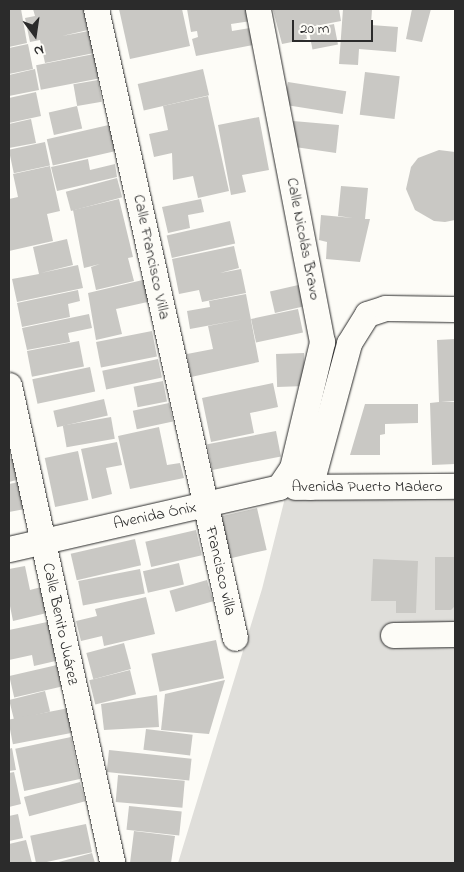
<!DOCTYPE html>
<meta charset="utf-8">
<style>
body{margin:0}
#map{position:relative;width:464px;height:872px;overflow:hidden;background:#fdfcf7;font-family:"Indie Flower",sans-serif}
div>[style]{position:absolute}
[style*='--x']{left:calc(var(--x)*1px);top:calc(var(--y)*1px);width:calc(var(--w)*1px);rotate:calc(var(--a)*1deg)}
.green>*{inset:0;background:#dfdeda}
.building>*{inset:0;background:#c9c8c4;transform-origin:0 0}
.roads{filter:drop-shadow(0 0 1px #2b2b2b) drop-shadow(0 0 1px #2b2b2b)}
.street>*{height:25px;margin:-12.5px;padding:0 12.5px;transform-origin:12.5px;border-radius:12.5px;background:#fdfcf7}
span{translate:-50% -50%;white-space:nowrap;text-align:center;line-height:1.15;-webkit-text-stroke:5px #fdfcf7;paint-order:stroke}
.street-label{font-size:16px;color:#2b2b2b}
.frame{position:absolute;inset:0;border:10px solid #2b2b2b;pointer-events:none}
.north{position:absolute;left:10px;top:10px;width:50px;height:50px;-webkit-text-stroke:4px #fdfcf7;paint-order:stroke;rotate:166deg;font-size:14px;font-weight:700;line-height:20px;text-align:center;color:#2b2b2b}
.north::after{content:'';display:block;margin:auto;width:18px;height:22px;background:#2b2b2b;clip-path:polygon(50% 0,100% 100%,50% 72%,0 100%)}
.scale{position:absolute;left:292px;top:20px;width:81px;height:22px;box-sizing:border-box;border:2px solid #2b2b2b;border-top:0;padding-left:6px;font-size:15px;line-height:18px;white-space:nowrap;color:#2b2b2b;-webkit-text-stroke:4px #fdfcf7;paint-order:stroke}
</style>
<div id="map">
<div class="green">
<div style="clip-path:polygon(285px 498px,455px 499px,455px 863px,178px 863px,262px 589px)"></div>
</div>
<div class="building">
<div style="clip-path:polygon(9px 9px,21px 9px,27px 43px,9px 47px)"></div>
<div style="clip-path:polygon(33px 9px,84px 9px,88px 30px,62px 36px,89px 31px,94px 53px,45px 63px,40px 40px,30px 42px,25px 18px,35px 16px)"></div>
<div style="clip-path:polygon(119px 9px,182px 9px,190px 46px,130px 59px)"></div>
<div style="clip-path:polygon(187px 9px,249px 9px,251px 21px,231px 24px,232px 31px,250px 28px,253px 45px,196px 56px,192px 39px,198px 37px,197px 31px,191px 32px)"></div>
<div style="clip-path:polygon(339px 9px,341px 21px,305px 28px,307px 39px,282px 44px,273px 10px)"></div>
<div style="clip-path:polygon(343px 9px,372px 9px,371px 25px,398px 27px,396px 52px,359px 49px,358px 65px,339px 64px)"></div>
<div style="clip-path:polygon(412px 9px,431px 9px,422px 42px,406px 39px)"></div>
<div style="left:334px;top:24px;width:21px;height:26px;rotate:79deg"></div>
<div style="clip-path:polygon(28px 44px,33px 69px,9px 74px,9px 48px)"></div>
<div style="left:94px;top:54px;width:25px;height:59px;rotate:79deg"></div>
<div style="clip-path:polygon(35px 69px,39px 90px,9px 96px,9px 75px)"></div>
<div style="left:203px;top:69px;width:27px;height:67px;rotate:77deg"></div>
<div style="left:365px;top:72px;width:35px;height:43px;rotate:7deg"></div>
<div style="left:98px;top:80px;width:22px;height:25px;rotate:80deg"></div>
<div style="left:288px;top:82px;width:59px;height:23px;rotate:9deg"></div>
<div style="clip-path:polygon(36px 92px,41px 116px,9px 123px,9px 98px)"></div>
<div style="clip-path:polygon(208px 96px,229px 191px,198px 198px,193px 176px,173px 180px,172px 153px,154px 157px,149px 134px,168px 130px,163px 106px)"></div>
<div style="left:77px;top:106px;width:23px;height:29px;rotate:77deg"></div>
<div style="clip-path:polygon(259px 117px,269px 170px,242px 175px,246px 192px,231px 195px,218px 125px)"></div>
<div style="clip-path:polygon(31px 119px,36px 143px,9px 148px,9px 124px)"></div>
<div style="clip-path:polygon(293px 121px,339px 125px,336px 153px,295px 147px)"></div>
<div style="left:113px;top:124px;width:27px;height:68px;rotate:77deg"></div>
<div style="left:45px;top:142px;width:24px;height:37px;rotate:78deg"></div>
<div style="clip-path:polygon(439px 150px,455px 152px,455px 220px,445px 222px,434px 221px,415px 210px,406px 189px,411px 167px,418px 158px)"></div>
<div style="clip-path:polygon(88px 159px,90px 170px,115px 164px,117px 177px,57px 191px,51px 167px)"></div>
<div style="clip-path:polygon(50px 166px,60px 211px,47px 214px,53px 241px,9px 251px,9px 199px,18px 197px,13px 174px)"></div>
<div style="left:117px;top:178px;width:20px;height:53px;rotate:75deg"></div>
<div style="clip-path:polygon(341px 186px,368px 188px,365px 219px,370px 219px,360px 262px,326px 259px,327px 242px,319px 240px,321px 215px,353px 218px,338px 216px)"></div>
<div style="clip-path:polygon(119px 199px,133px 257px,128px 258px,134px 281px,96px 290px,91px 267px,100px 264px,84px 268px,73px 210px)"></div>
<div style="clip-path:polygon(201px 199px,204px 212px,188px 215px,190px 228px,168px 233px,162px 207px)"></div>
<div style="left:230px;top:221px;width:23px;height:65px;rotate:77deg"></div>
<div style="clip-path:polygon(67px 239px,73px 265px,41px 273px,78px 265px,83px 288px,17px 302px,12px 279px,39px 274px,33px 247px)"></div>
<div style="clip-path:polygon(234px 246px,239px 268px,220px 273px,241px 269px,246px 293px,202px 302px,199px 290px,179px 294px,172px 259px)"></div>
<div style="clip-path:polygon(147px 279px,152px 301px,116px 309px,122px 334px,96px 340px,88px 293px)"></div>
<div style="left:307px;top:283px;width:22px;height:38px;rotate:77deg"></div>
<div style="clip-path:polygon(78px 290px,80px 301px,68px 304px,70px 317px,22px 327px,17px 303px)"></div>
<div style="clip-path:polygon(246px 294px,259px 362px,191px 377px,187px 354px,213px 349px,208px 326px,244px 319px,190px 329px,187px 311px,210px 307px,209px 301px)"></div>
<div style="left:298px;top:309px;width:24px;height:48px;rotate:78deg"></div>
<div style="clip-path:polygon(89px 314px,92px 328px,68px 333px,70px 342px,27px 350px,22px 328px)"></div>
<div style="left:152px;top:331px;width:26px;height:57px;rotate:79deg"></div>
<div style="clip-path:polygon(455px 339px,455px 401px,441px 402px,455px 402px,455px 464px,432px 465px,430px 403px,439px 402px,437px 340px)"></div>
<div style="left:79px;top:341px;width:26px;height:53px;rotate:79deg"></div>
<div style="left:304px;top:353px;width:33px;height:28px;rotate:88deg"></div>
<div style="left:158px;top:359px;width:19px;height:57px;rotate:78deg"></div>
<div style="left:90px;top:367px;width:25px;height:59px;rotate:78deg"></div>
<div style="left:163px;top:381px;width:21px;height:30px;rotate:79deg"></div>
<div style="clip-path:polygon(273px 383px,278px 407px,250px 413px,254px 433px,211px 442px,202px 398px)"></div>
<div style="left:104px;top:399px;width:17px;height:52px;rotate:77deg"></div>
<div style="left:169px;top:403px;width:19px;height:37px;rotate:78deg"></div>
<div style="clip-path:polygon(365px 404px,418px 404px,418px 423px,385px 424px,385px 434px,380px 435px,380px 455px,350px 455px)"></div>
<div style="left:111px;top:417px;width:22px;height:49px;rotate:80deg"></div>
<div style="clip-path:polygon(159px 427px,167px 465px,180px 463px,184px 478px,130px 489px,118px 436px)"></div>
<div style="left:276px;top:431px;width:26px;height:70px;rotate:79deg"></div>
<div style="clip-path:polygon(117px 442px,122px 465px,106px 468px,112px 494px,92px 499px,81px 449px)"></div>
<div style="left:78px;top:451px;width:50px;height:34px;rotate:78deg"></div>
<div style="clip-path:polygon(16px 458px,20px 479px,9px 482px,9px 459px)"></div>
<div style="clip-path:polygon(24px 481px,30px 508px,9px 512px,9px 484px)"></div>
<div style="left:257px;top:508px;width:43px;height:40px;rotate:77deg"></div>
<div style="left:196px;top:530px;width:26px;height:52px;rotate:77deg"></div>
<div style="left:135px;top:539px;width:27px;height:66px;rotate:77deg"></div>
<div style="clip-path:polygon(435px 557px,455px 557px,455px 606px,451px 610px,435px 610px)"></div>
<div style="clip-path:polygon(373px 559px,418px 561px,416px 613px,396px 613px,396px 601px,371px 601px)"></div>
<div style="left:179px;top:563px;width:22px;height:37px;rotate:77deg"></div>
<div style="clip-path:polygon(25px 566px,30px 590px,45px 586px,51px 612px,13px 621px,9px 601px,9px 569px)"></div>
<div style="left:140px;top:569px;width:25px;height:63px;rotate:79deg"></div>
<div style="left:207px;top:580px;width:22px;height:39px;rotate:74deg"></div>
<div style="clip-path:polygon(146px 597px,155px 634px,104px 646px,102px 636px,81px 641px,76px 621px,97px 616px,95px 609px)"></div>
<div style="clip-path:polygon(52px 621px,60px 660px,34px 666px,32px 655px,9px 660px,9px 630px)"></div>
<div style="left:216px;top:640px;width:39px;height:66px;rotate:78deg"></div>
<div style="left:124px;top:643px;width:27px;height:39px;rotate:75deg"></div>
<div style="left:57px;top:665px;width:22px;height:49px;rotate:77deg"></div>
<div style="left:130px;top:670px;width:25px;height:42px;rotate:76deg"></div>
<div style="clip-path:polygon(225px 680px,209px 734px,161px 730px,165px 694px)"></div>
<div style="left:45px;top:691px;width:21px;height:37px;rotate:76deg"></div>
<div style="clip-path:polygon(157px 695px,159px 727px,104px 730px,101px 704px)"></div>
<div style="left:69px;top:708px;width:25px;height:62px;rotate:79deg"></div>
<div style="left:146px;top:729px;width:47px;height:21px;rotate:7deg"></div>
<div style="left:71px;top:737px;width:43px;height:57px;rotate:78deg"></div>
<div style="clip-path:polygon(12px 748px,16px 770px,9px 771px,9px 749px)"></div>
<div style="left:109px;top:750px;width:83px;height:22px;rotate:6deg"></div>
<div style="clip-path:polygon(14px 772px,21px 804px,9px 807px,9px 773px)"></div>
<div style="left:118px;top:775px;width:67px;height:27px;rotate:5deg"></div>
<div style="left:80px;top:782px;width:20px;height:58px;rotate:75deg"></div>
<div style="left:129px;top:806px;width:53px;height:24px;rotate:6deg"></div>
<div style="clip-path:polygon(18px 814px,23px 838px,9px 841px,9px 816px)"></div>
<div style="left:86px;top:824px;width:29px;height:57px;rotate:78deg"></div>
<div style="clip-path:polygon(134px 831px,175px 836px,171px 863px,130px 863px)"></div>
<div style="clip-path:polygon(26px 840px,32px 863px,9px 863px,9px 844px)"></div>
<div style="clip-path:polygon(92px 853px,95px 863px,55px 863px)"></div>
</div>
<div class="roads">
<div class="street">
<div style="--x:96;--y:9;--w:644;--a:77.54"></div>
<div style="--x:9;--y:385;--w:489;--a:77.8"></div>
<div style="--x:295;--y:487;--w:160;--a:-0.4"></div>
<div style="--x:310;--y:487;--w:149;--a:-74.8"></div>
<div style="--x:349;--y:343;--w:34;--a:-58"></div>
<div style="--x:367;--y:314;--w:19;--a:-18"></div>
<div style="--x:385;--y:308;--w:70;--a:0.8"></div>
<div style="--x:9;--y:549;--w:277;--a:-12.9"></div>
<div style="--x:279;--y:487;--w:23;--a:-56"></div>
<div style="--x:292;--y:468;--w:130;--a:-76.6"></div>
<div style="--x:322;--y:342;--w:339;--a:-100.9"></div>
<div style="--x:393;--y:635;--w:62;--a:-0.9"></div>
</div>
</div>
<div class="street-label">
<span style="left:303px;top:239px;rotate:79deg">Calle Nicolás Bravo</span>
<span style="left:151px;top:257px;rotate:78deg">Calle Francisco Villa</span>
<span style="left:367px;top:487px">Avenida Puerto Madero</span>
<span style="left:155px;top:516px;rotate:-12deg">Avenida Ónix</span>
<span style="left:220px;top:571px;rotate:77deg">Francisco villa</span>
<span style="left:60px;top:624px;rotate:78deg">Calle Benito Juárez</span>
</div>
<div class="frame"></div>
<div class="north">N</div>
<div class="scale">20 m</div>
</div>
